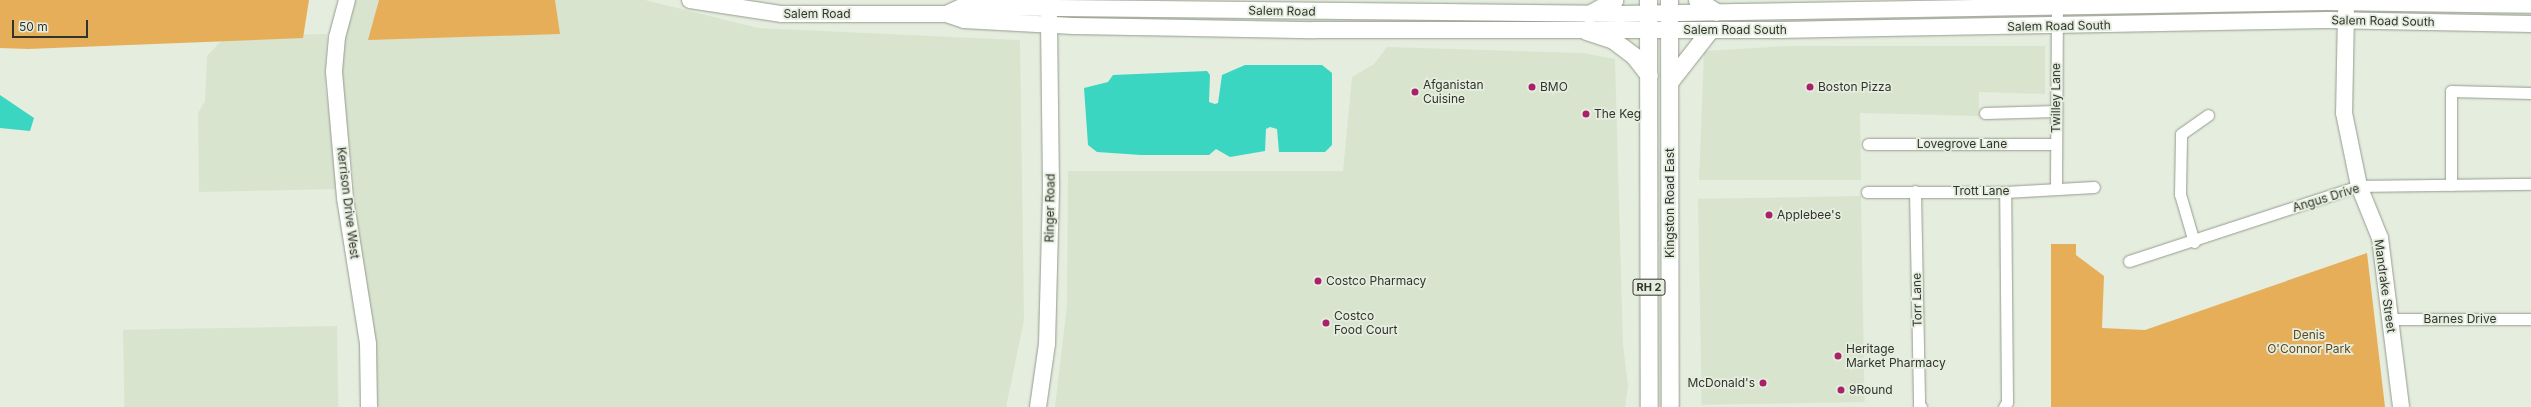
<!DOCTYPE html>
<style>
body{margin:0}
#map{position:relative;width:2531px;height:407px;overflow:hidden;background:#e5edde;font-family:Inter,sans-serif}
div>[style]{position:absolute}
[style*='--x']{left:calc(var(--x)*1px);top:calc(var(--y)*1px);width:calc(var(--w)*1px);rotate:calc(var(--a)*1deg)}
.built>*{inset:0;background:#d9e4ce;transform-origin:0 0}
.green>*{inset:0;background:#e7ae5a}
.water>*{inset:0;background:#3bd6c2}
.roads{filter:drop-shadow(0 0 1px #959c8e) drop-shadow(0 0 1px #959c8e)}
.street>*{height:11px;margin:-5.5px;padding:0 5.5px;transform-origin:5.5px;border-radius:5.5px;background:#fff}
.secondary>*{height:16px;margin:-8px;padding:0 8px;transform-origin:8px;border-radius:8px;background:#fff}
.primary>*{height:17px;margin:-8.5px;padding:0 8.5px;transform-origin:8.5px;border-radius:8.5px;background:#fff}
.dots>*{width:11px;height:11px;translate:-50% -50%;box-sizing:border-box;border:2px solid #e5edde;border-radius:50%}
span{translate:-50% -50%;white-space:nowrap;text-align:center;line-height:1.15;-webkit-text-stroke:3.5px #e5edde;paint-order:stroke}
.shield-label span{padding:1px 3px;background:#e5edde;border:1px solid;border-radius:3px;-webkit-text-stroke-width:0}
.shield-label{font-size:11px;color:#31342e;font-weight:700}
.street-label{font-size:12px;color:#31342e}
.poi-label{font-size:12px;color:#31342e}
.left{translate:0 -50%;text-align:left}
.right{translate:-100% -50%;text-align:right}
.park-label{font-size:12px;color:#604621}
.scale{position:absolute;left:12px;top:20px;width:76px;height:18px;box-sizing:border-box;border:2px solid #31342e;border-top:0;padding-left:5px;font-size:12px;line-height:14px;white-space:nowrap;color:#31342e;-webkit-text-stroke:3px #e5edde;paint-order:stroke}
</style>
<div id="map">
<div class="built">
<div style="clip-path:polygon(355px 0,645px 0,758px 28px,1020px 40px,1024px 320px,1006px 407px,378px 407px,341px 67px,346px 24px)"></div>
<div style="clip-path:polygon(327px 34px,325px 87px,340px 189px,199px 192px,198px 113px,205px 101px,207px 56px,226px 36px)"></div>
<div style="clip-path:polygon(1790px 46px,2045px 46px,2045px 94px,1979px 92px,1979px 116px,1860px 113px,1861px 180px,1699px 180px,1704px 51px)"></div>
<div style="clip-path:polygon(1387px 47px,1583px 53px,1615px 59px,1623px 345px,1628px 385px,1625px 407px,1055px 407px,1067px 305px,1068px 171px,1343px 171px,1352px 77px,1374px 64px)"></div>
<div style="left:1861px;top:196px;width:206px;height:163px;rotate:89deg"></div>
<div style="left:337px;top:326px;width:81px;height:214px;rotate:89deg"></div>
</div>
<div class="green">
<div style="clip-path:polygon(0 0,309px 0,303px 38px,28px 49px,0 48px)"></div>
<div style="clip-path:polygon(379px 0,555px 0,560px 34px,368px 40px)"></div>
<div style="clip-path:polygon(2051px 244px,2076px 244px,2076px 255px,2104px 276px,2102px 328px,2145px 330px,2367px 253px,2385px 407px,2051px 407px)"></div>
</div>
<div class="water">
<div style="clip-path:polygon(1245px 65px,1322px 65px,1332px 73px,1332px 145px,1325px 152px,1279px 152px,1277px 129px,1270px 127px,1266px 129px,1265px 151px,1230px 157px,1216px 149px,1209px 155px,1141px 155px,1097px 152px,1088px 145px,1084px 88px,1108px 82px,1113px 75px,1207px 71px,1210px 75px,1209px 102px,1215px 104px,1218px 103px,1222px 75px)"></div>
<div style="clip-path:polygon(0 95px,34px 118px,30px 131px,0 128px)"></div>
</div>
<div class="roads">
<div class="street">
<div style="--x:1985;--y:113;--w:71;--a:-1.6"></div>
<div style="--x:1868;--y:144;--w:188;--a:0"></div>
<div style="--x:2451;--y:185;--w:94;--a:-90"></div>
<div style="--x:2451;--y:91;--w:80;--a:1.4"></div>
<div style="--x:2056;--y:189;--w:182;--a:-89.7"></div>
<div style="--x:1915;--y:191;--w:214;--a:88.9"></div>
<div style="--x:1919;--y:405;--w:3;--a:45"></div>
<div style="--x:1867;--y:192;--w:138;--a:0"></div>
<div style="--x:2005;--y:192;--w:89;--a:-3.2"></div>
<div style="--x:2194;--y:242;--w:50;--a:-106.3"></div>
<div style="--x:2180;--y:194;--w:60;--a:-89"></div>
<div style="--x:2181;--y:134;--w:33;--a:-35"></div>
<div style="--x:2129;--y:261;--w:242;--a:-18.1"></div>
<div style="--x:2359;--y:186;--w:172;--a:-0.7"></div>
<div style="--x:2390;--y:319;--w:141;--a:0"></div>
<div style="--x:2004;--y:407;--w:6;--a:-59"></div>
<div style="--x:2007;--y:402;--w:210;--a:-90.5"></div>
</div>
<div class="secondary">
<div style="--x:347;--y:0;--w:38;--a:105"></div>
<div style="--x:337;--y:37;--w:35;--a:95"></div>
<div style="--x:334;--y:72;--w:126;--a:85"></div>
<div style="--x:345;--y:198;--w:148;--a:81"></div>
<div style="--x:368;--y:344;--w:63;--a:89.1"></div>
<div style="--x:690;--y:0;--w:93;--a:8.7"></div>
<div style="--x:782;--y:14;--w:164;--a:0"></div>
<div style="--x:946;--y:14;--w:19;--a:18"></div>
<div style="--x:964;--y:20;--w:109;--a:3.2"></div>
<div style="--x:1073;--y:26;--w:241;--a:1"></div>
<div style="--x:1314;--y:30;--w:465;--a:0"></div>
<div style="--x:1779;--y:30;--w:548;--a:-1.05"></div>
<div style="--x:2327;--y:20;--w:204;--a:1.1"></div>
<div style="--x:2346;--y:12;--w:101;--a:91.1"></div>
<div style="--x:2344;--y:113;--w:75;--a:78.4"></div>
<div style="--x:2359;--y:186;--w:56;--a:68"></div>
<div style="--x:2380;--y:238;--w:170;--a:82.9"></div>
<div style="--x:946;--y:14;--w:17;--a:-24"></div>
<div style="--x:962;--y:7;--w:658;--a:0.61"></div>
<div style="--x:1620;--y:14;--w:706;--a:-0.97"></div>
<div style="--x:2326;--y:2;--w:205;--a:0.8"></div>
<div style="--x:1038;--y:407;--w:64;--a:-81.9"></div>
<div style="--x:1047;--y:344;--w:157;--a:-88.5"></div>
<div style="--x:1051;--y:187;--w:173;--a:-90.7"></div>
</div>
<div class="primary">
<div style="--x:1648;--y:0;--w:407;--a:89.9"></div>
<div style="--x:1669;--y:0;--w:407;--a:89.9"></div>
<div style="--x:1697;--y:0;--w:22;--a:32"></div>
<div style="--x:1589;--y:14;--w:29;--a:-29"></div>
<div style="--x:1586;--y:31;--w:28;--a:18"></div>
<div style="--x:1613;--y:40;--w:26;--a:37"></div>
<div style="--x:1634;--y:56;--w:24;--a:52"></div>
<div style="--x:1670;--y:81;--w:65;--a:-51.9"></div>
</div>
</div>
<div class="dots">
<div style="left:1532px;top:87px;background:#a92269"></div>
<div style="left:1810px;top:87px;background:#a92269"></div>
<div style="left:1415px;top:92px;background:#a92269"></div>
<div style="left:1586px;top:114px;background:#a92269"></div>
<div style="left:1769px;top:215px;background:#a92269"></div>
<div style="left:1318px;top:281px;background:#a92269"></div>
<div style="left:1326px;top:323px;background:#a92269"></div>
<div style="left:1838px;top:356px;background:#a92269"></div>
<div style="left:1763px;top:383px;background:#a92269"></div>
<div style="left:1841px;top:390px;background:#a92269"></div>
</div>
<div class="shield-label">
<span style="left:1649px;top:287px">RH 2</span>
</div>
<div class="street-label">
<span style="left:1282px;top:11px;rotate:1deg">Salem Road</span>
<span style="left:817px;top:14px">Salem Road</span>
<span style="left:2383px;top:21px;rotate:1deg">Salem Road South</span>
<span style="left:2059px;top:26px;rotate:-1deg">Salem Road South</span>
<span style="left:1735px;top:30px">Salem Road South</span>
<span style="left:2056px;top:98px;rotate:-90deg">Twilley Lane</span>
<span style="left:1962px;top:144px">Lovegrove Lane</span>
<span style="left:1981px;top:191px">Trott Lane</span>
<span style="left:2326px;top:198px;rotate:-17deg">Angus Drive</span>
<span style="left:348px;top:203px;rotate:83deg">Kerrison Drive West</span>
<span style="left:1670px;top:203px;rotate:-90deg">Kingston Road East</span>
<span style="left:1050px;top:208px;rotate:-89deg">Ringer Road</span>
<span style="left:2385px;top:286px;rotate:82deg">Mandrake Street</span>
<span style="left:1917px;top:300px;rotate:-91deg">Torr Lane</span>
<span style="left:2460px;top:319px">Barnes Drive</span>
</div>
<div class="poi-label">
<span class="left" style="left:1423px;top:92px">Afganistan<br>Cuisine</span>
<span class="left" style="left:1540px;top:87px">BMO</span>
<span class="left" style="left:1818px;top:87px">Boston Pizza</span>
<span class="left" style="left:1594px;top:114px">The Keg</span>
<span class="left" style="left:1777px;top:215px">Applebee's</span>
<span class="left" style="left:1326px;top:281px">Costco Pharmacy</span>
<span class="left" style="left:1334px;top:323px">Costco<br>Food Court</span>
<span class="left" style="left:1846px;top:356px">Heritage<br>Market Pharmacy</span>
<span class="right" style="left:1755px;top:383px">McDonald's</span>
<span class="left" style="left:1849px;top:390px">9Round</span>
</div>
<div class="park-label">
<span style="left:2309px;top:342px">Denis<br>O'Connor Park</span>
</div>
<div class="scale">50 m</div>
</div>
